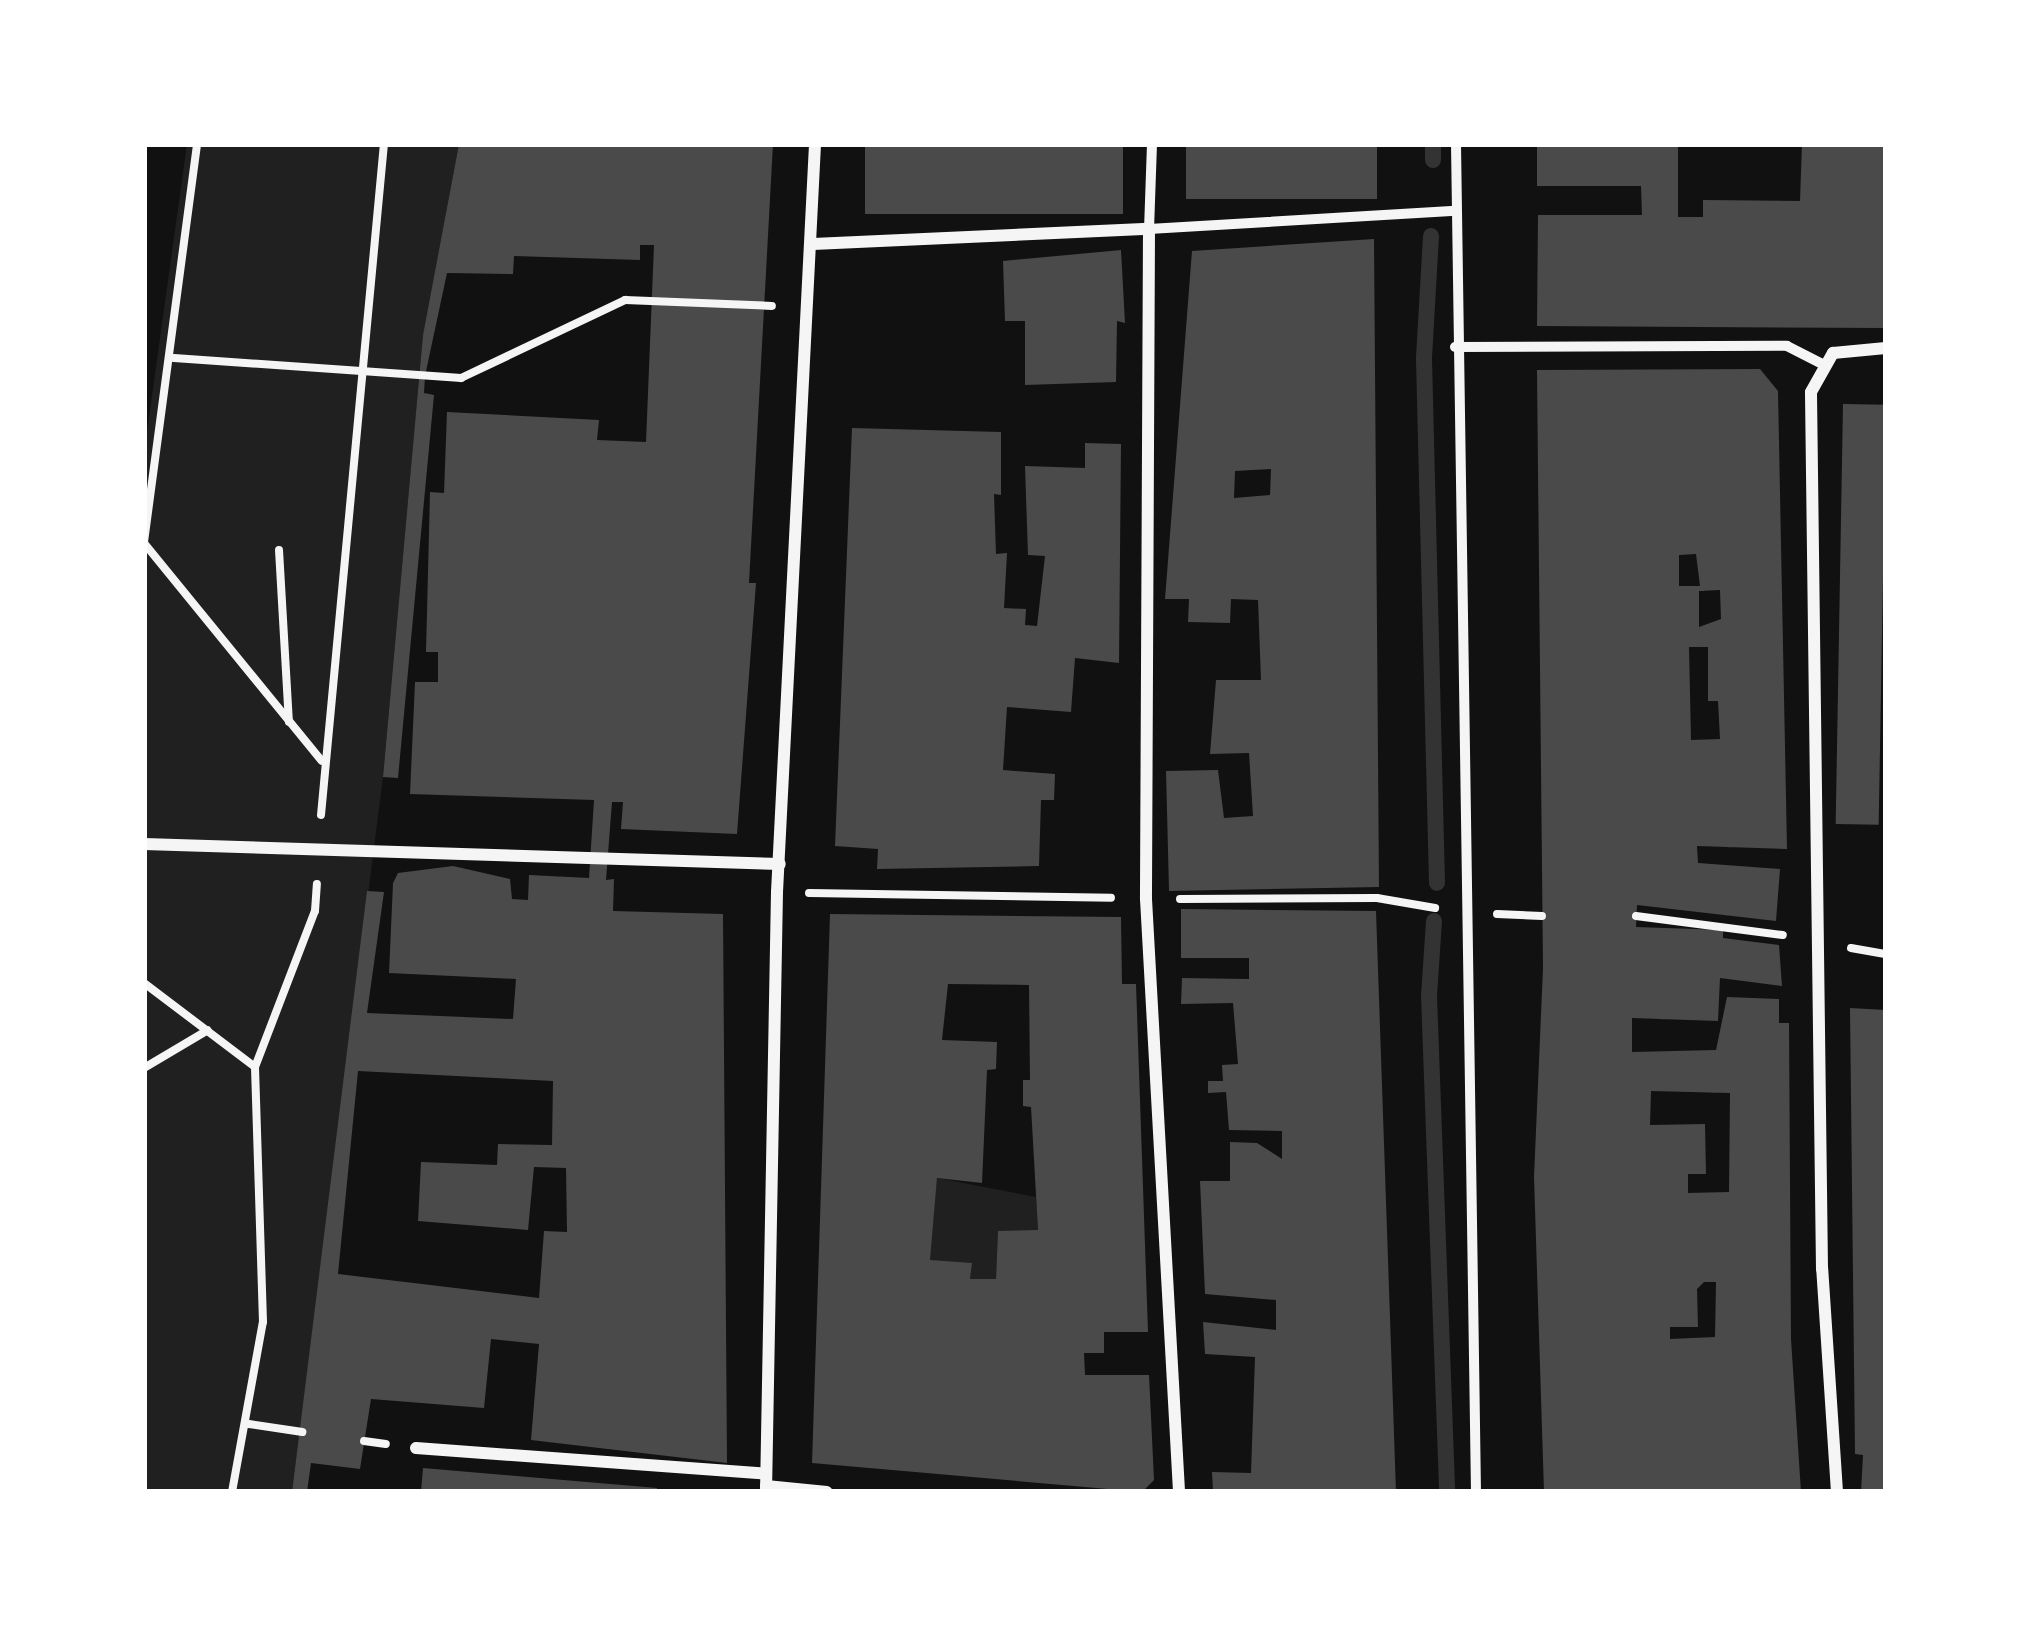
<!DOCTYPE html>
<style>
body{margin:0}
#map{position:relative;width:2030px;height:1636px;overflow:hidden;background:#111;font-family:"DM Sans",sans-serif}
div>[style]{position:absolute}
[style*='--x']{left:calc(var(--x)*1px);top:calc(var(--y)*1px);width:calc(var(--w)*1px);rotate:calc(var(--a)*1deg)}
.green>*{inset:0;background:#202020}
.stream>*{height:16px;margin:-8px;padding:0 8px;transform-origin:8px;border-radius:8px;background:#333}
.building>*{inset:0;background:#4a4a4a;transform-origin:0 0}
.path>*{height:8px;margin:-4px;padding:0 4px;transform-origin:4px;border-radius:4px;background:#f5f5f5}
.pedestrian>*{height:10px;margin:-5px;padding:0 5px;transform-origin:5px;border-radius:5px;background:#f5f5f5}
.minor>*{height:12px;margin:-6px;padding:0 6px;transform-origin:6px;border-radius:6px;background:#f5f5f5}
span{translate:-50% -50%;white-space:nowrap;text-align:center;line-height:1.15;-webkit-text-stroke:10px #fff;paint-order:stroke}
.frame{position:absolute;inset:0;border:147px solid #fff;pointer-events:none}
</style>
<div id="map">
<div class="green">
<div style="clip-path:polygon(187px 144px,459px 144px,423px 336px,383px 777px,292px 1492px,144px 1492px,144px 453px)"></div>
<div style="clip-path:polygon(937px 1178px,1036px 1197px,1038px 1230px,998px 1232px,996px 1279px,970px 1279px,971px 1263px,929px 1264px)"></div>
</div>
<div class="stream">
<div style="--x:1433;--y:160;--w:16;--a:-90"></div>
<div style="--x:1431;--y:236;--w:123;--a:93.3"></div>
<div style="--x:1424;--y:359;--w:524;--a:88.58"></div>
<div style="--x:1434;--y:921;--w:75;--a:93.8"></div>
<div style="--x:1429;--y:996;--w:496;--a:87.9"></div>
</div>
<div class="building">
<div style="clip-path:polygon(evenodd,459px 144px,773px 144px,749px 583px,756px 583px,737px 834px,621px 829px,623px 802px,612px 802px,606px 880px,614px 879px,613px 911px,723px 914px,727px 1463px,531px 1440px,539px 1344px,491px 1339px,484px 1408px,371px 1399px,360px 1469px,311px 1463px,307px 1492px,292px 1492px,367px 891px,384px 892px,367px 1013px,513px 1019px,516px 979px,389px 973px,393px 883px,398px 873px,453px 866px,510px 879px,512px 899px,528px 900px,529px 875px,589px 878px,594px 800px,410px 794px,415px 682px,438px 682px,438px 652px,426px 652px,430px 492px,444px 493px,447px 412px,599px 420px,597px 440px,646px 442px,654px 245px,640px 245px,640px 260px,514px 256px,513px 274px,447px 273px,425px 376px,424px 393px,434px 395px,398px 778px,383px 777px,423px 335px,459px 144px,358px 1071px,553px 1081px,552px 1145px,498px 1144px,497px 1165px,421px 1162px,418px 1221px,528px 1230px,534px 1167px,566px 1168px,567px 1232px,544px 1231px,539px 1298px,338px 1274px,358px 1071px)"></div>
<div style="left:865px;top:144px;width:258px;height:70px"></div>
<div style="left:1186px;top:144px;width:191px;height:55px"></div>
<div style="clip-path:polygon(1537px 144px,1678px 144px,1678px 217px,1703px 217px,1703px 200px,1800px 201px,1802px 144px,1886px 144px,1886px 328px,1537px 326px,1538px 215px,1642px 215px,1641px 186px,1537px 186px)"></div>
<div style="clip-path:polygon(evenodd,1374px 239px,1379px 887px,1169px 891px,1166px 771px,1218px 770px,1224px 818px,1253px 816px,1249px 753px,1210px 754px,1216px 680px,1261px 680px,1258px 600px,1231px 599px,1230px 623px,1188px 622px,1189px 599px,1165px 599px,1192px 251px,1374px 239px,1271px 469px,1270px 495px,1234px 498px,1235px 471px,1271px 469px)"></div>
<div style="clip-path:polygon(1121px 250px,1125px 323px,1117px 321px,1116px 382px,1025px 385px,1025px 321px,1005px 321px,1003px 261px)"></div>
<div style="clip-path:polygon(evenodd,1760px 369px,1778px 391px,1787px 849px,1697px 846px,1698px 863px,1780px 869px,1776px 921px,1637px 905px,1636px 927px,1723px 930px,1723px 938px,1779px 945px,1782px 986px,1720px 978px,1718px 1021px,1632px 1018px,1632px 1052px,1716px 1050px,1727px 997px,1779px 999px,1779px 1023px,1789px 1023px,1791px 1339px,1801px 1492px,1544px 1492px,1534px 1177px,1543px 968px,1537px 370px,1760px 369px,1696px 554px,1700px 586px,1679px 586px,1679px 555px,1696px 554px,1760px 369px,1720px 590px,1721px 619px,1699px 627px,1699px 591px,1720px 590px,1760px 369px,1689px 647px,1708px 647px,1708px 701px,1718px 701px,1720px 739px,1691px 740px,1689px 647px,1760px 369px,1651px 1091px,1730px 1093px,1729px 1192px,1688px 1193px,1688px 1174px,1706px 1174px,1705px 1124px,1650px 1125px,1651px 1091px,1760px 369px,1704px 1282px,1716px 1282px,1715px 1337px,1670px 1339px,1670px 1327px,1698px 1327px,1697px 1289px,1704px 1282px)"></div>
<div style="left:1843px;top:404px;width:43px;height:420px;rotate:1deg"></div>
<div style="clip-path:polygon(852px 428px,1001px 432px,1001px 495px,994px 494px,996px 554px,1007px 553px,1004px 608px,1026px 609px,1025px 625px,1037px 626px,1045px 556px,1028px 555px,1025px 466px,1085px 468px,1085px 443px,1121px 444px,1119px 663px,1075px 658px,1071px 712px,1007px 707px,1003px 770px,1055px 774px,1054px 800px,1041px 800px,1039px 866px,877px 869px,878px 849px,835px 846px)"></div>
<div style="clip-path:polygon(1181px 909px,1376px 911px,1396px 1492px,1213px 1492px,1212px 1472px,1251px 1473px,1255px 1357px,1205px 1354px,1203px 1322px,1276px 1330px,1276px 1300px,1205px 1294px,1200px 1181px,1230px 1181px,1230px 1142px,1257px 1143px,1282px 1159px,1282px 1131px,1229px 1130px,1226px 1092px,1208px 1093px,1208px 1081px,1223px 1081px,1222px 1065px,1238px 1064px,1233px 1003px,1181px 1004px,1182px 978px,1249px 979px,1249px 958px,1181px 958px)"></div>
<div style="clip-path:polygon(evenodd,830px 914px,1121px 917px,1122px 984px,1136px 984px,1148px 1332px,1104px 1332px,1104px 1353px,1084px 1353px,1085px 1375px,1149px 1375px,1154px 1480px,1142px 1492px,812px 1463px,830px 914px,948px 984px,1029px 985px,1030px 1080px,1023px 1080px,1023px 1106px,1031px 1107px,1038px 1230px,998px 1231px,996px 1279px,970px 1279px,972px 1263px,930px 1260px,937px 1178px,982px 1183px,987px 1070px,996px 1069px,997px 1042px,942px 1040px,948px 984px)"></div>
<div style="clip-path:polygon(1850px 1008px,1886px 1010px,1886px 1492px,1861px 1492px,1863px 1455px,1855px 1454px)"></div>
<div style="clip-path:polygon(423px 1468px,657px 1488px,657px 1492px,421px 1492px)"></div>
</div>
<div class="path">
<div style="--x:174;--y:358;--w:288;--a:4"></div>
<div style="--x:461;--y:378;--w:182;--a:-25.4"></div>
<div style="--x:625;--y:300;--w:147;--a:2.3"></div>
<div style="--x:144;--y:542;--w:402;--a:-82.4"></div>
<div style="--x:144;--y:543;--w:281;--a:50.8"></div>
<div style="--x:279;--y:550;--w:172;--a:86.7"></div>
<div style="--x:321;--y:815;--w:674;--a:-84.64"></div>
<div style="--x:809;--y:893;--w:302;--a:0.9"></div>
<div style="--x:1180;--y:899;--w:197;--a:-0.3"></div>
<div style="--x:1377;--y:898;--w:59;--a:9.8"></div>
<div style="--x:1497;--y:914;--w:45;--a:2.5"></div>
<div style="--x:1636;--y:916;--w:148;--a:7.4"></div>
<div style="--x:1851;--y:948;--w:36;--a:10"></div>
<div style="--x:144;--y:983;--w:139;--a:37.1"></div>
<div style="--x:144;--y:1068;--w:74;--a:-30.7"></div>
<div style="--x:249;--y:1424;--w:54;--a:8.6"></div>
<div style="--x:364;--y:1441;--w:22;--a:8"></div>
<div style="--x:232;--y:1492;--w:173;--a:-79.7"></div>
<div style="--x:263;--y:1322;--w:255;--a:-91.8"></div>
<div style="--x:255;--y:1067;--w:167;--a:-69"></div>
<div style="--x:315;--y:911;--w:27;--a:-86"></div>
</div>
<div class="pedestrian">
<div style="--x:1152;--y:144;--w:85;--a:92"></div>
<div style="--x:1149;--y:229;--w:307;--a:-3.4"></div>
<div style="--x:1456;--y:144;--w:1348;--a:89.15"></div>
<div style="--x:1455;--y:347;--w:332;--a:-0.2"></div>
<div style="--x:1787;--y:346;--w:38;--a:27"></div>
</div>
<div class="minor">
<div style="--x:813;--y:244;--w:336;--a:-2.6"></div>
<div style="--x:1149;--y:229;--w:670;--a:90.26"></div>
<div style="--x:1146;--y:899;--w:594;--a:86.81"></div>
<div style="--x:144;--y:844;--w:636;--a:1.8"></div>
<div style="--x:416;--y:1448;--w:351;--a:4.2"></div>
<div style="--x:766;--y:1486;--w:61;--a:5.6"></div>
<div style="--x:766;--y:1492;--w:600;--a:-88.95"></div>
<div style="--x:777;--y:892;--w:749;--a:-87.09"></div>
<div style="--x:1837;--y:1492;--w:224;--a:-93.8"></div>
<div style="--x:1822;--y:1269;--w:877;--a:-90.72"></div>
<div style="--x:1811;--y:392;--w:45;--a:-60.6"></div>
<div style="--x:1833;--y:353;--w:53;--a:-5.4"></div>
</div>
<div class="frame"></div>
</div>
